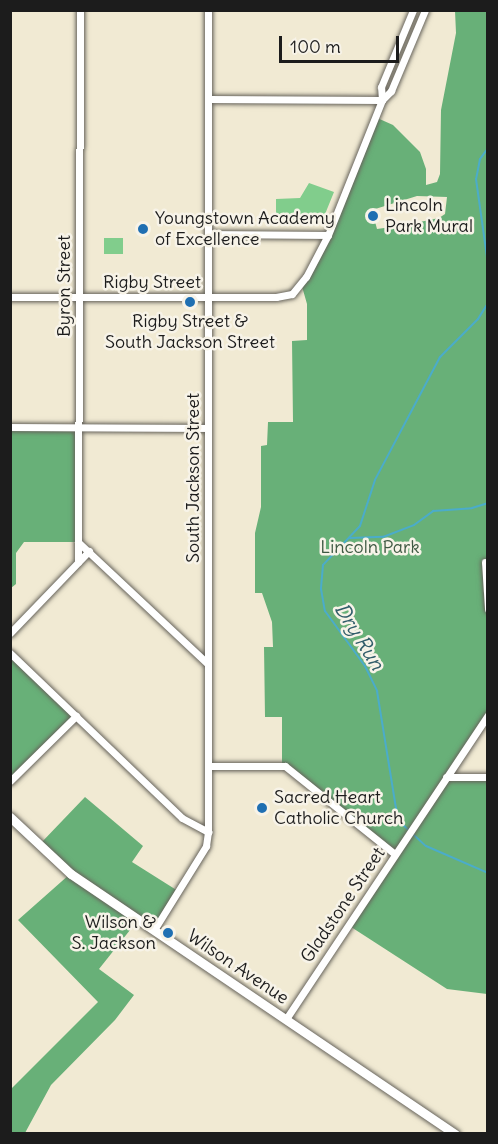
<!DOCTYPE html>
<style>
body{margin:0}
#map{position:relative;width:498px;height:1144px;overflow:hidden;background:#f1ead3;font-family:Delius,sans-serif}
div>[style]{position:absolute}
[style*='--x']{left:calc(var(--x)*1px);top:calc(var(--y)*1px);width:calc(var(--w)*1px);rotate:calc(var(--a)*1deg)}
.green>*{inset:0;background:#81cd8c;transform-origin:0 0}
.forest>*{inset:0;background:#68b078}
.stream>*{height:2px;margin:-1px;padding:0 1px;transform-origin:1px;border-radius:1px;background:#4bacca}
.roads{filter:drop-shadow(0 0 2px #67645c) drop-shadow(0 0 2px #67645c)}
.street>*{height:7px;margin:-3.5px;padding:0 3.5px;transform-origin:3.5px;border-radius:3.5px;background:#fff}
.secondary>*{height:9px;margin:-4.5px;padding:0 4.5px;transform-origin:4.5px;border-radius:4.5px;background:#fff}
.dots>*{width:16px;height:16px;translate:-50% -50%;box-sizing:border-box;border:3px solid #f7f3e8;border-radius:50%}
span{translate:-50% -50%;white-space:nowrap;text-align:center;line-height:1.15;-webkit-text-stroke:5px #f7f3e8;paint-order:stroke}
.poi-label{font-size:18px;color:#1c1c1c}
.left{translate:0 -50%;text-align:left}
.right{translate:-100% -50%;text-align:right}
.street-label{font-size:18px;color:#1c1c1c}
.park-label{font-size:18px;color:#3f5a43}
.water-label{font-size:20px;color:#315d6a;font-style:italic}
.frame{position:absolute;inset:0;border:12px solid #1c1c1c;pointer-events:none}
.scale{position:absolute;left:279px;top:36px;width:120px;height:27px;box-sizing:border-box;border:3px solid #1c1c1c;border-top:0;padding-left:8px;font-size:18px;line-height:21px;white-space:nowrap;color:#1c1c1c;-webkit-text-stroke:4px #f7f3e8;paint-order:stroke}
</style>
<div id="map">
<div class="green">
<div style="clip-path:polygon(309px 183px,334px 192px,321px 224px,276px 224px,276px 199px,300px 198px)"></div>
<div style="left:123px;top:238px;width:16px;height:19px;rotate:90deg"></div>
</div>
<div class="forest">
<div style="clip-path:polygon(evenodd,455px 11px,487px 11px,487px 715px,447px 776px,487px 777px,487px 994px,447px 989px,348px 925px,395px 854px,282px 766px,282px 717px,265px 717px,264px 647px,273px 647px,272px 622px,262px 593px,255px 593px,255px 533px,261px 507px,261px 446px,267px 445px,268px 422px,293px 422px,292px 341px,307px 340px,307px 304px,301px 283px,318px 254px,375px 117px,393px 125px,420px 152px,426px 169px,426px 185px,437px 182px,440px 174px,441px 110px,456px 33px,455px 11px,417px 196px,447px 197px,445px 214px,439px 218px,405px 225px,377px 229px,372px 210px,417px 196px)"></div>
<div style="clip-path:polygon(11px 427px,79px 427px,78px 542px,24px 542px,16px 553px,16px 584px,11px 588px)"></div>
<div style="clip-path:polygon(10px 653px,76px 716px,10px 781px)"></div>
<div style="clip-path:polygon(85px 797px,143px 846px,132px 862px,178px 891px,154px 930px,138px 920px,99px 969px,134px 995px,115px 1020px,51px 1085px,25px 1133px,11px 1134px,11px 1089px,98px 1002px,18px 920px,70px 874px,40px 844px)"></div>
</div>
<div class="stream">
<div style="--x:488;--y:148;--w:14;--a:126"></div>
<div style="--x:480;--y:159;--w:20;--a:101"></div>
<div style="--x:476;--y:179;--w:86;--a:82"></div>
<div style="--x:488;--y:303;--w:19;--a:122"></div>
<div style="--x:478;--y:319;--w:54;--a:135"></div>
<div style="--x:440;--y:357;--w:139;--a:117.9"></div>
<div style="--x:375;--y:480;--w:48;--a:108.1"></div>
<div style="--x:360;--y:526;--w:54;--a:133.5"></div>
<div style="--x:323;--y:565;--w:24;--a:95"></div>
<div style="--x:321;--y:589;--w:22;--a:80"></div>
<div style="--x:325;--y:611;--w:68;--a:54"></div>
<div style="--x:365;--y:666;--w:28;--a:64"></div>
<div style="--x:377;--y:691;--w:119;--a:80.8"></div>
<div style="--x:396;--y:808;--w:15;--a:74"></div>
<div style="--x:400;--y:822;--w:35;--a:43"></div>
<div style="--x:426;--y:846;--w:68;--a:23.5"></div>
<div style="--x:350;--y:538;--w:33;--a:-2"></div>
<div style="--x:383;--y:537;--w:33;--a:-21"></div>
<div style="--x:414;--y:525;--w:24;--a:-36"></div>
<div style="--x:433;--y:511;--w:39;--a:-4"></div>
<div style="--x:472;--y:508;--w:17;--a:-17"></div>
</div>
<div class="roads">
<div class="street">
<div style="--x:208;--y:99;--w:174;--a:0.3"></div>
<div style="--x:382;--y:100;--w:13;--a:-94"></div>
<div style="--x:381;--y:87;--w:83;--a:-67.4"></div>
<div style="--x:208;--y:234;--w:120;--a:0.5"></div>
<div style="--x:10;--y:297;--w:266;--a:0"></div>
<div style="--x:276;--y:297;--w:16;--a:-11"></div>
<div style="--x:292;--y:294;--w:22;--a:-51"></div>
<div style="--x:306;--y:277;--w:47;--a:-62.4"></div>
<div style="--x:328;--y:235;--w:145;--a:-68.2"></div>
<div style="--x:382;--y:100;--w:13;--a:-45"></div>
<div style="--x:391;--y:91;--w:88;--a:-67.2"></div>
<div style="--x:10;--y:427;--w:198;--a:0.3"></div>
<div style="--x:78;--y:542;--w:178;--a:43.2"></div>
<div style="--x:78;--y:562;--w:552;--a:-89.79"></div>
<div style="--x:485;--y:562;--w:47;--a:86.3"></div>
<div style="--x:10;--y:633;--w:114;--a:-46.1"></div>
<div style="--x:10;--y:653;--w:238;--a:43.8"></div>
<div style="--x:182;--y:818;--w:30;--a:28"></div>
<div style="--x:208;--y:766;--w:77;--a:0"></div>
<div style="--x:285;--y:766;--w:141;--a:38.7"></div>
<div style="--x:446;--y:777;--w:42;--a:0"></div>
<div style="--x:10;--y:781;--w:93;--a:-44.6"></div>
<div style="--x:154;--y:930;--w:99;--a:-58.2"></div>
<div style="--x:206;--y:846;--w:14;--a:-82"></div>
<div style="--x:208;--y:832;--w:822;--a:-90"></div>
<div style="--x:286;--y:1019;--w:365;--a:-56.4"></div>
</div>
<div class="secondary">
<div style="--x:10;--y:817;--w:83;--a:43.1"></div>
<div style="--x:71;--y:874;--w:464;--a:34.1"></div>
</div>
</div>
<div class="dots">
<div style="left:373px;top:216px;background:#1f6fb2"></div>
<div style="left:143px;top:229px;background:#1f6fb2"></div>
<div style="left:190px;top:302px;background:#1f6fb2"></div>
<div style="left:262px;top:808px;background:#1f6fb2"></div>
<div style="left:168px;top:933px;background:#1f6fb2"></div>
</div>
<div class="poi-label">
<span class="left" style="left:385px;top:216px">Lincoln<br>Park Mural</span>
<span class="left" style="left:155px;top:229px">Youngstown Academy<br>of Excellence</span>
<span style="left:190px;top:332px">Rigby Street &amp;<br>South Jackson Street</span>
<span class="left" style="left:274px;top:808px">Sacred Heart<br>Catholic Church</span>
<span class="right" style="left:156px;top:933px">Wilson &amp;<br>S. Jackson</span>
</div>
<div class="street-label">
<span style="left:152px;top:282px">Rigby Street</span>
<span style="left:64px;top:286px;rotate:-90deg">Byron Street</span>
<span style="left:193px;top:478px;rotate:-90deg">South Jackson Street</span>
<span style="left:343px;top:905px;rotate:-56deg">Gladstone Street</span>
<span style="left:238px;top:967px;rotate:34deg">Wilson Avenue</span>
</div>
<div class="park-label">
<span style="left:370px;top:547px">Lincoln Park</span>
</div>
<div class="water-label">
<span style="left:360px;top:636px;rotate:58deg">Dry Run</span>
</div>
<div class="frame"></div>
<div class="scale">100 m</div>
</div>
